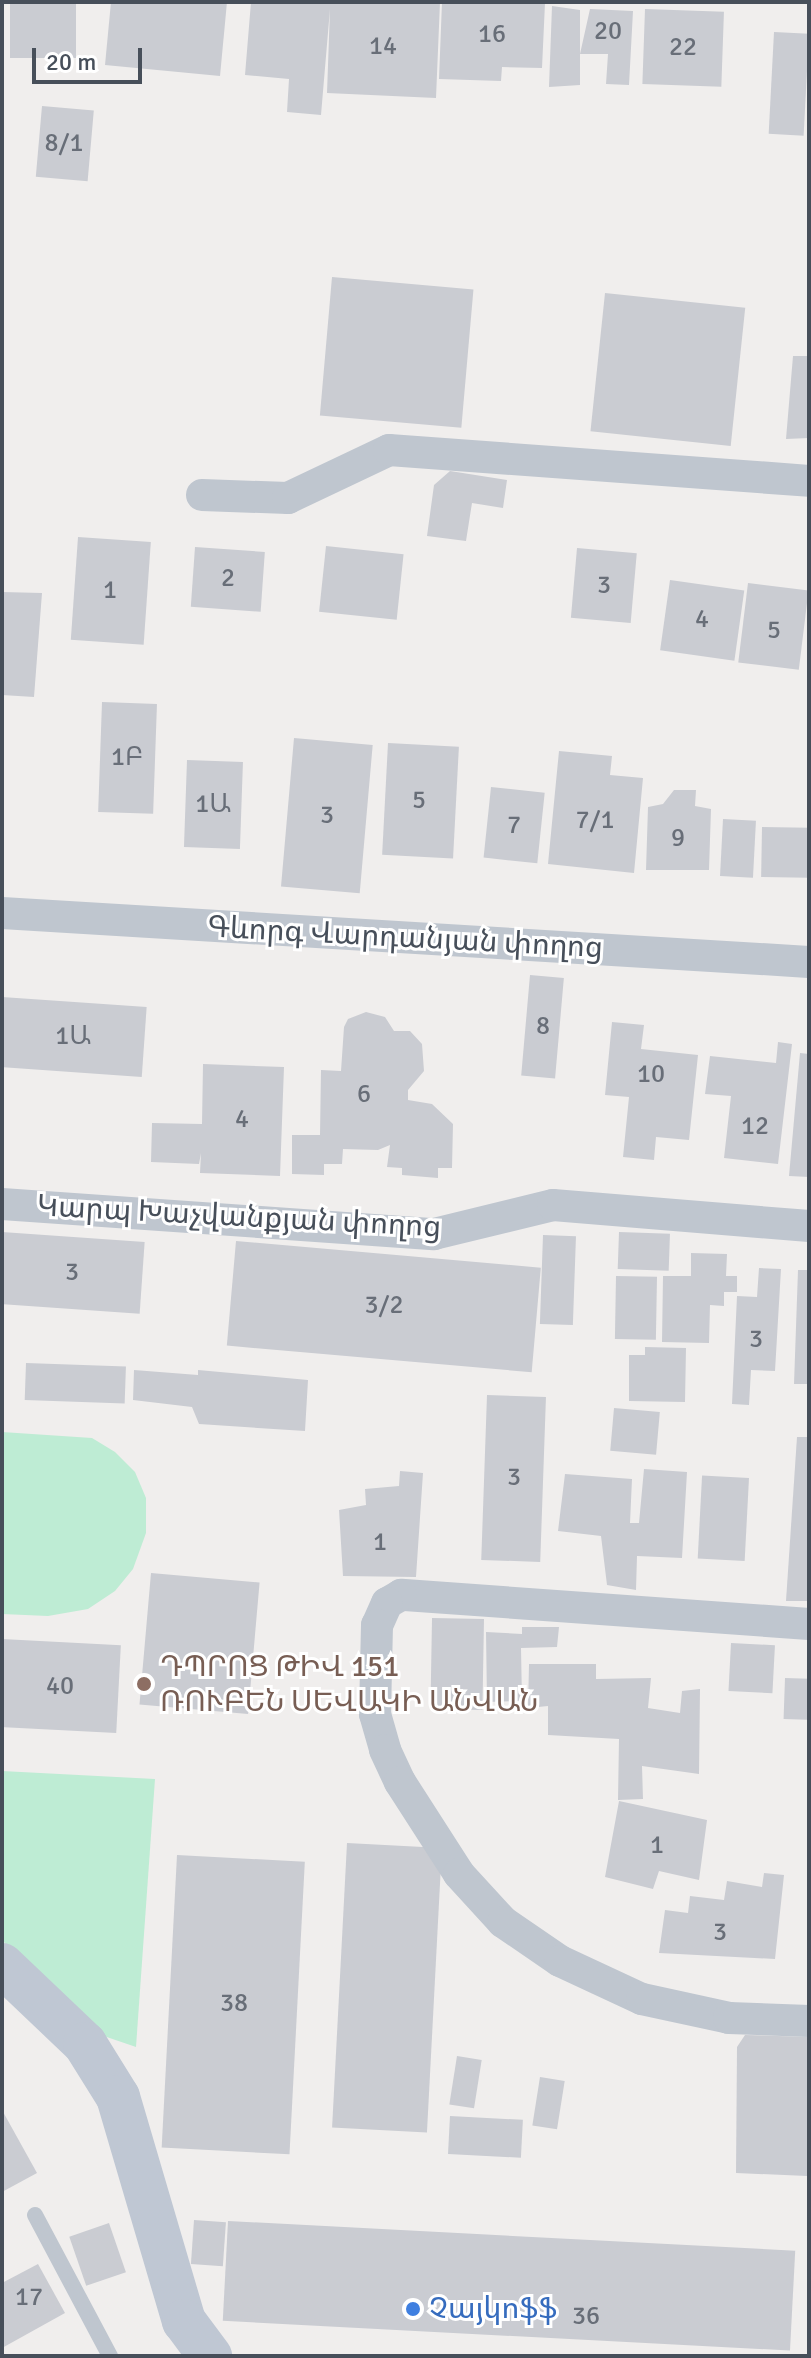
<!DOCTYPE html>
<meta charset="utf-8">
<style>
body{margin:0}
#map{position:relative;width:811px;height:2358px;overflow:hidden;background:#f0eeed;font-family:Signika,"Noto Sans Armenian",sans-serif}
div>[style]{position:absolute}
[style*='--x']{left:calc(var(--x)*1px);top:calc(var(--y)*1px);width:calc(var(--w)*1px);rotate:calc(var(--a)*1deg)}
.green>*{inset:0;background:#beecd4}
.building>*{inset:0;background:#caccd2;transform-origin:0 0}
.lane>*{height:16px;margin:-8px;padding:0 8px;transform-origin:8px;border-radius:8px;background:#bfc6cf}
.street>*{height:32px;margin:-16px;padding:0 16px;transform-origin:16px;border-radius:16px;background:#bfc6cf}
.secondary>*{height:44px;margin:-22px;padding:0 22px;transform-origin:22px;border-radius:22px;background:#bfc7d3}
.dots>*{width:22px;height:22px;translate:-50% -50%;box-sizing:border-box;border:4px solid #fff;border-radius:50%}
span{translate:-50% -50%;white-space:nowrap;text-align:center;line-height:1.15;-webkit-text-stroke:6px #fff;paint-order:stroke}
.number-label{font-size:26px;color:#686e78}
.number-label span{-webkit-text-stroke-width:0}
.street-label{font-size:30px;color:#474f5a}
.education-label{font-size:30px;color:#785e54}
.left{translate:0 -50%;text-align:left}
.shop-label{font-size:30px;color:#366cbe}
.frame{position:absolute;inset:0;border:4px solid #474f5a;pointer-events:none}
.scale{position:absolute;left:32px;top:48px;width:110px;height:36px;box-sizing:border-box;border:4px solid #474f5a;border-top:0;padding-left:10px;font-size:24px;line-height:28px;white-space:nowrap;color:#474f5a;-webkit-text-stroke:6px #fff;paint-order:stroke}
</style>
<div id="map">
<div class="green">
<div style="clip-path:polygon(2px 1432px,92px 1438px,115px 1452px,135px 1472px,146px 1498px,146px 1533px,133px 1569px,115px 1591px,88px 1609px,48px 1616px,2px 1614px)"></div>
<div style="clip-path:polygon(2px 1771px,155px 1779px,136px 2047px,92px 2032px,2px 1940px)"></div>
</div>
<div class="building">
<div style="left:10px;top:2px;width:66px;height:56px"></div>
<div style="clip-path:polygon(111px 2px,227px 2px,220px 76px,105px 65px)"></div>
<div style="clip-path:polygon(251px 2px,440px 2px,436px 98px,327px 93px,330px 9px,321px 115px,287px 112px,289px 79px,245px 75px)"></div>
<div style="clip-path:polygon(442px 2px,545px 3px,542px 68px,502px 67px,501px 81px,439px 79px)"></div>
<div style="clip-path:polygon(552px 6px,580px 10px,580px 85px,549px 87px)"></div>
<div style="clip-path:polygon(590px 9px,633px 11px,629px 85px,606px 84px,608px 54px,580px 54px)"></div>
<div style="left:645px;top:9px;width:79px;height:75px;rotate:2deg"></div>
<div style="left:774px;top:32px;width:35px;height:102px;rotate:3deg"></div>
<div style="left:42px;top:106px;width:52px;height:71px;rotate:5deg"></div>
<div style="left:332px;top:277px;width:142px;height:139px;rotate:5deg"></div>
<div style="left:605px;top:293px;width:141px;height:139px;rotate:6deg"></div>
<div style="clip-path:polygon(793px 356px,809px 356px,809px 438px,786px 439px)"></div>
<div style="clip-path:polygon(450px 471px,507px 480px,503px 508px,472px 503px,466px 541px,427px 536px,434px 485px)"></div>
<div style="left:78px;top:537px;width:73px;height:103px;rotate:4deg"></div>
<div style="left:326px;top:546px;width:78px;height:66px;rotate:6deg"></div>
<div style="left:195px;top:547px;width:70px;height:60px;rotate:4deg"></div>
<div style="left:577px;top:548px;width:60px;height:70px;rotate:5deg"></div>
<div style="left:670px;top:580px;width:75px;height:71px;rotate:8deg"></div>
<div style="left:748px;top:583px;width:61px;height:80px;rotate:7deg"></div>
<div style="clip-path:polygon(2px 592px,42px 593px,34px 697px,2px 695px)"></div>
<div style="left:102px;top:702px;width:55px;height:110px;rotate:2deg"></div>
<div style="left:294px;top:738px;width:79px;height:149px;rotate:5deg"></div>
<div style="left:388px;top:743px;width:71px;height:112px;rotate:3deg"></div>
<div style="clip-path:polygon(559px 751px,612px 756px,610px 775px,643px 778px,634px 873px,548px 864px)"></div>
<div style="left:187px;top:760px;width:56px;height:87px;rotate:2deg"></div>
<div style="left:491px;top:787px;width:54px;height:71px;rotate:6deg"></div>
<div style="clip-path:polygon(674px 790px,696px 790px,695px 806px,711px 809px,709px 870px,646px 870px,648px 807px,663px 804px)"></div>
<div style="left:723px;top:819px;width:33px;height:57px;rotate:3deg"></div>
<div style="left:762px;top:827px;width:47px;height:50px;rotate:1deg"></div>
<div style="left:530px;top:975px;width:34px;height:101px;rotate:5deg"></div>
<div style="left:2px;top:997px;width:145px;height:70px;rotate:4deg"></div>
<div style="clip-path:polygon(366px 1012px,385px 1017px,394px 1031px,410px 1031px,422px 1044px,424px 1071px,408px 1090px,408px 1100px,432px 1104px,453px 1124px,452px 1168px,438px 1168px,438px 1178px,402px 1175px,402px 1168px,387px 1167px,390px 1145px,378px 1150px,343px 1149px,342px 1164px,324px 1164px,324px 1175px,292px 1174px,292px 1135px,320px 1135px,321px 1070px,341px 1071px,344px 1027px,348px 1019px)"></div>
<div style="clip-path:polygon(612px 1022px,644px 1025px,641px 1049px,698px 1055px,689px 1140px,656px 1137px,654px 1160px,623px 1157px,629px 1097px,605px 1095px)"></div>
<div style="clip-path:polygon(778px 1042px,792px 1044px,778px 1164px,724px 1158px,731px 1096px,705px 1094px,710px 1056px,776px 1063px)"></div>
<div style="clip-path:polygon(800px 1053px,809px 1054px,809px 1177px,789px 1176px)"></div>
<div style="clip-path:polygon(203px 1064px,284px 1067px,280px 1176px,200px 1173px,201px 1153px,199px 1164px,151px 1162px,152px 1123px,202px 1124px)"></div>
<div style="left:2px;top:1232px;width:143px;height:72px;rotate:4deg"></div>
<div style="left:619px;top:1232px;width:51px;height:37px;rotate:2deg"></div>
<div style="left:543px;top:1235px;width:33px;height:89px;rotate:2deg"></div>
<div style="left:236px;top:1241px;width:306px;height:105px;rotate:5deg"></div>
<div style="clip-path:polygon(691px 1253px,727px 1254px,726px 1276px,737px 1276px,737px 1292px,724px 1292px,724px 1306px,710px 1305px,709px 1343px,662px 1342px,663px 1276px,691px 1276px)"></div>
<div style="clip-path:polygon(759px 1268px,781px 1269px,775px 1371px,751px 1370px,749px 1405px,732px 1404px,737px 1296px,757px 1297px)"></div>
<div style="clip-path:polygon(798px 1270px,809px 1270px,809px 1384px,794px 1384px)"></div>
<div style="left:616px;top:1276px;width:41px;height:63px;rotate:1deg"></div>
<div style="clip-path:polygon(645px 1347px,686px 1348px,685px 1402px,629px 1401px,629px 1355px,645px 1355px)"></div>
<div style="left:26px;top:1363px;width:100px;height:37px;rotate:2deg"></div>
<div style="clip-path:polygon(134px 1370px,198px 1375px,198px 1370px,308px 1380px,305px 1431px,199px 1424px,192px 1407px,133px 1400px)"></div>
<div style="left:487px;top:1395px;width:59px;height:165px;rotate:2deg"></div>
<div style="left:614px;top:1408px;width:46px;height:43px;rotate:5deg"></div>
<div style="clip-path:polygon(797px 1437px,809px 1437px,809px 1601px,786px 1601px)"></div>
<div style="clip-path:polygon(644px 1469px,687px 1472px,682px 1558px,637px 1556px,636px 1590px,607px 1585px,601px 1536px,558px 1531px,565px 1474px,632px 1479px,630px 1523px,639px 1523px)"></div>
<div style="clip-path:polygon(400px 1471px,423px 1473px,416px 1577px,343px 1576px,339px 1510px,366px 1505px,365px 1489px,399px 1486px)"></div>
<div style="left:749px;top:1478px;width:83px;height:47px;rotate:93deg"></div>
<div style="left:151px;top:1573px;width:109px;height:132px;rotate:5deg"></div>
<div style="left:484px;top:1619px;width:91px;height:52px;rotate:91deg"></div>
<div style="clip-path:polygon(522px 1627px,559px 1627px,557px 1647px,521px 1648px,522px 1701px,487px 1702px,486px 1632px,522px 1634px)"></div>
<div style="left:2px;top:1639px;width:119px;height:88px;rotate:3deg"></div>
<div style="left:731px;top:1643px;width:44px;height:48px;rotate:3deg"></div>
<div style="clip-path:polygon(529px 1664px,596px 1664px,596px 1679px,651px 1678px,648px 1708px,680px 1713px,682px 1691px,700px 1689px,699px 1774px,642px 1766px,643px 1799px,618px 1800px,619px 1739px,548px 1735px,548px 1706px,528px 1708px)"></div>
<div style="left:785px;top:1678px;width:24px;height:41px;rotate:2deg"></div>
<div style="clip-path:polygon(619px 1801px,707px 1820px,699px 1880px,659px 1871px,653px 1889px,605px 1877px)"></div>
<div style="left:347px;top:1843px;width:95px;height:285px;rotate:3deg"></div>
<div style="left:177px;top:1855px;width:128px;height:293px;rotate:3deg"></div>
<div style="clip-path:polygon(764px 1873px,784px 1875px,775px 1959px,659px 1953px,665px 1910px,688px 1913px,690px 1896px,724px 1900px,727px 1881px,762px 1887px)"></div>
<div style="clip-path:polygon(745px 2035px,809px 2037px,807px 2176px,736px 2173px,737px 2047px)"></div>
<div style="left:457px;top:2056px;width:25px;height:49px;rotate:9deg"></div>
<div style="left:540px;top:2077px;width:25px;height:49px;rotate:9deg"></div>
<div style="clip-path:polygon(2px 2110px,37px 2173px,2px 2192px)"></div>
<div style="left:450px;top:2116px;width:73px;height:38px;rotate:3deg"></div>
<div style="left:194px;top:2220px;width:32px;height:44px;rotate:4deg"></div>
<div style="left:228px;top:2221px;width:568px;height:100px;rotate:3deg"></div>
<div style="left:109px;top:2223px;width:52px;height:42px;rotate:71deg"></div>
<div style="clip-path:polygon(38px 2264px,65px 2313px,2px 2348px,2px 2283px)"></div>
</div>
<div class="lane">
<div style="--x:35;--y:2215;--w:160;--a:62"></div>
</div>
<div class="street">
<div style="--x:202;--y:495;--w:86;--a:2"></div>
<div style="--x:288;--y:498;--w:112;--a:-25.4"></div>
<div style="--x:389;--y:450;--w:421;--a:4.2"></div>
<div style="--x:2;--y:913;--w:808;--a:3.47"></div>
<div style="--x:2;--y:1204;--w:433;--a:4"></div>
<div style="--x:434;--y:1234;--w:122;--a:-13.7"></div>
<div style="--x:553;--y:1205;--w:257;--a:4.7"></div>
<div style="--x:809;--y:1624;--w:409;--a:-175.9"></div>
<div style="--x:401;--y:1595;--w:16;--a:150"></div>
<div style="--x:387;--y:1603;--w:24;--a:114"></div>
<div style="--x:377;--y:1625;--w:89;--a:91.3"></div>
<div style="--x:375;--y:1714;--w:37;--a:74"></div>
<div style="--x:385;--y:1750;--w:35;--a:65"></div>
<div style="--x:400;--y:1782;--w:109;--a:57.3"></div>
<div style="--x:459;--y:1874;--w:65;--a:47.5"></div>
<div style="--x:503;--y:1922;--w:69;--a:34.4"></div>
<div style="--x:560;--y:1961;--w:90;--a:24.9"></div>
<div style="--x:642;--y:1999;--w:89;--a:12.3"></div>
<div style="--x:729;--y:2018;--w:80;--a:2.1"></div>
</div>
<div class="secondary">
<div style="--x:2;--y:1965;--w:115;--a:43.6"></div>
<div style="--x:85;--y:2044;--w:62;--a:58.1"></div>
<div style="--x:118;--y:2097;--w:234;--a:73.6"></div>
<div style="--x:184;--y:2321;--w:44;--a:53.4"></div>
</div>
<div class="dots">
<div style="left:144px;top:1684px;background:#8d6e63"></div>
<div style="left:413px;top:2309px;background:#3f7fe0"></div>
</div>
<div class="number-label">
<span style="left:608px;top:32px">20</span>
<span style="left:492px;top:35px">16</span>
<span style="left:383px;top:47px">14</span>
<span style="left:683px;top:48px">22</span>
<span style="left:64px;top:144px">8/1</span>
<span style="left:228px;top:579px">2</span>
<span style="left:604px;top:586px">3</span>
<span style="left:110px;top:591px">1</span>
<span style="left:702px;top:620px">4</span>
<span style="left:774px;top:631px">5</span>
<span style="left:127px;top:758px">1Բ</span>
<span style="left:419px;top:801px">5</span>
<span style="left:213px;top:805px">1Ա</span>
<span style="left:327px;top:816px">3</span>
<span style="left:595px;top:821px">7/1</span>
<span style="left:514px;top:826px">7</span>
<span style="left:678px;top:839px">9</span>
<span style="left:543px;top:1027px">8</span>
<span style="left:73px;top:1037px">1Ա</span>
<span style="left:651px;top:1075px">10</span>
<span style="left:364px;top:1095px">6</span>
<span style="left:242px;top:1120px">4</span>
<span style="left:755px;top:1127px">12</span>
<span style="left:72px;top:1273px">3</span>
<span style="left:384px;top:1306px">3/2</span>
<span style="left:756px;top:1340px">3</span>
<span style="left:514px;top:1478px">3</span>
<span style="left:380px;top:1543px">1</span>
<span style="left:60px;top:1687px">40</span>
<span style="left:657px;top:1846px">1</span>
<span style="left:720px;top:1933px">3</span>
<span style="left:234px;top:2004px">38</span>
<span style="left:29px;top:2298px">17</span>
<span style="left:586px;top:2317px">36</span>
</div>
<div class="street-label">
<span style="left:405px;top:938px;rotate:3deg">Գևորգ Վարդանյան փողոց</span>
<span style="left:239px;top:1217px;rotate:3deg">Կարպ Խաչվանքյան փողոց</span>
</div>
<div class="education-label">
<span class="left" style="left:160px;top:1684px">ԴՊՐՈՑ ԹԻՎ 151<br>ՌՈՒԲԵՆ ՍԵՎԱԿԻ ԱՆՎԱՆ</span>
</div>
<div class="shop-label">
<span class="left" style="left:429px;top:2309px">Չայկոֆֆ</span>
</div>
<div class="frame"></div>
<div class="scale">20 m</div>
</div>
